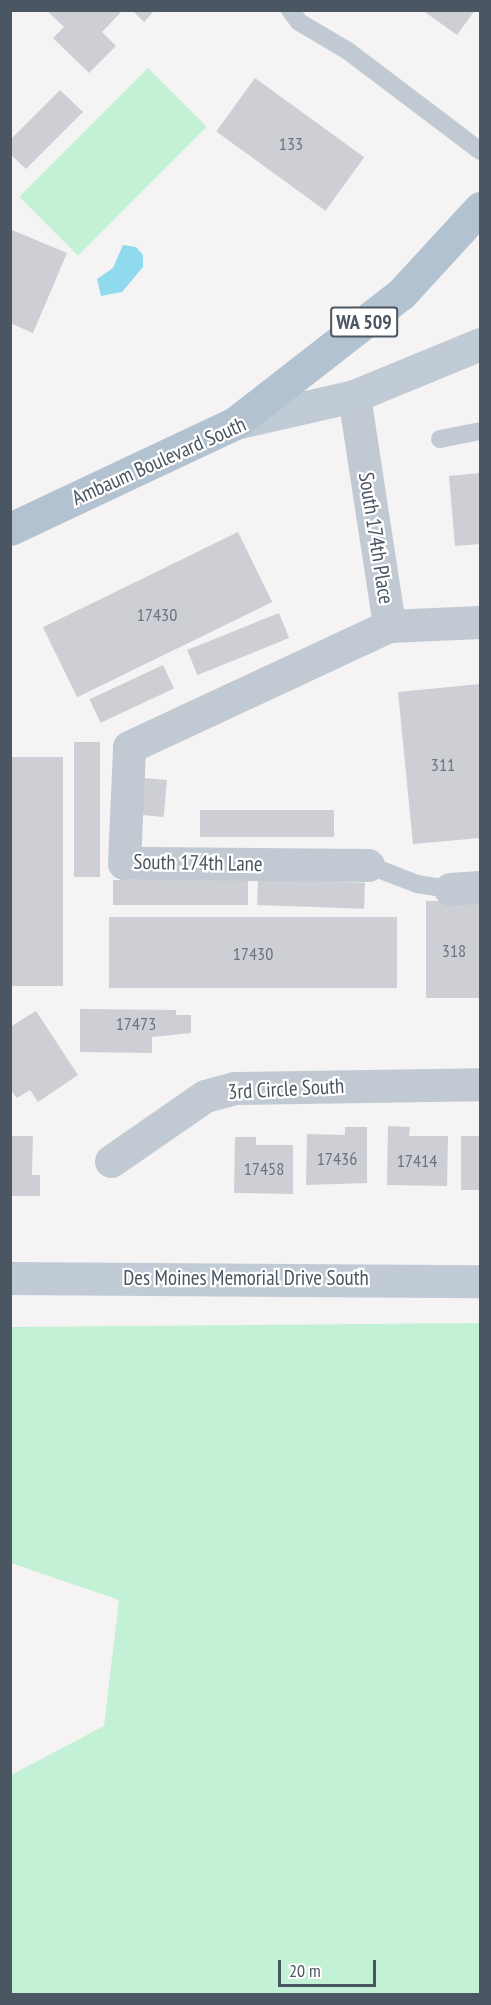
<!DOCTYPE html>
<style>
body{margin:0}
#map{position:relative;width:491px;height:2005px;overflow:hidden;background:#f5f3f3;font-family:"PT Sans Narrow",sans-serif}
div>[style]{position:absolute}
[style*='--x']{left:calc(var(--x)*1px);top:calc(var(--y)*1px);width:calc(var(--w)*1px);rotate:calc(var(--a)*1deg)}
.green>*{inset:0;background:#c3f1d5;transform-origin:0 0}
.water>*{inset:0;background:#90daee}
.building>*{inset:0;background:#cdcfd5;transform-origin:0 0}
.lane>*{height:18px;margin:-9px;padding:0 9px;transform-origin:9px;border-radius:9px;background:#c1cad2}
.street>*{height:33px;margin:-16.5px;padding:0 16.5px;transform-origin:16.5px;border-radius:16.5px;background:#c1cad2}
.secondary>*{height:33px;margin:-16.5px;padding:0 16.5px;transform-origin:16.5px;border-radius:16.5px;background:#c1cbd6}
.primary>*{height:33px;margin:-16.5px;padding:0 16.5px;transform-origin:16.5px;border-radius:16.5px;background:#b3c2d1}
span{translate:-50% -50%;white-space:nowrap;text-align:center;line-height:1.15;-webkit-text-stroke:4.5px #fff;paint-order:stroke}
.number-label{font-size:18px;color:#6b747e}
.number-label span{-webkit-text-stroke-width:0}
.shield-label span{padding:2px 4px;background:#fff;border:2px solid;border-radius:4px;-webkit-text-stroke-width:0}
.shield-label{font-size:20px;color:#4a5661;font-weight:700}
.street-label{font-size:21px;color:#4a5661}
.frame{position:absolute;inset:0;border:12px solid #4a5661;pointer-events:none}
.scale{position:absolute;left:278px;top:1960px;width:98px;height:27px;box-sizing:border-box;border:3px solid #4a5661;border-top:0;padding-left:8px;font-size:18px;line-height:21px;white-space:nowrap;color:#4a5661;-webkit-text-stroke:4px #fff;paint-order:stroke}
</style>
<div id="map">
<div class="green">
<div style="left:148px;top:68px;width:83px;height:182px;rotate:45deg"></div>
<div style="clip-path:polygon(480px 1323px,480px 1994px,11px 1994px,11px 1775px,104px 1726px,119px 1600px,11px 1563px,11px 1327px)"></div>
</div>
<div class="water">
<div style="clip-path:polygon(123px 245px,136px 247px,143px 255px,143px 267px,122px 292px,101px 296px,97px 279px,113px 268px)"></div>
</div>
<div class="building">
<div style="clip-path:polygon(46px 10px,123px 10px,102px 32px,116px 46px,89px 73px,53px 38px,64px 27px)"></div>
<div style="clip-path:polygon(132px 10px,155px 10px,144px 22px)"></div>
<div style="clip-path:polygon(422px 10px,475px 10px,457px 35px)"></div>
<div style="left:255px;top:78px;width:135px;height:66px;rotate:36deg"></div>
<div style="clip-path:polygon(60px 90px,83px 112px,26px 169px,10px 154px,10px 140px)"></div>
<div style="clip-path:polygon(12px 230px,67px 253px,33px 333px,10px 323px)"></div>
<div style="clip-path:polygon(480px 473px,480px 544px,455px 546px,449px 476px)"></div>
<div style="left:238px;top:532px;width:78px;height:217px;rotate:64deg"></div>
<div style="left:279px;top:613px;width:27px;height:99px;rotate:68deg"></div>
<div style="left:163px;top:665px;width:26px;height:81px;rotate:65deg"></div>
<div style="clip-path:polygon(480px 684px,480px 838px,413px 844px,398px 692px)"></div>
<div style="left:74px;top:742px;width:26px;height:135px"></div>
<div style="left:10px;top:757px;width:53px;height:229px"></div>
<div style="left:143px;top:778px;width:24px;height:37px;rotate:5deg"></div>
<div style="left:200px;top:810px;width:134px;height:27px"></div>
<div style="left:258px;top:879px;width:107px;height:26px;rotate:2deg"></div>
<div style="left:113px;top:880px;width:135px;height:25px"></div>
<div style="left:480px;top:901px;width:97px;height:54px;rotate:90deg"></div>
<div style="left:109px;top:917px;width:288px;height:71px"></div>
<div style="clip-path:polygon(80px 1009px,176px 1010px,176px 1015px,191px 1015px,191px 1033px,152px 1037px,152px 1053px,80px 1052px)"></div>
<div style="clip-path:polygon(36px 1011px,78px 1075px,38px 1102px,30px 1090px,17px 1098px,10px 1089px,10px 1027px)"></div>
<div style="clip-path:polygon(388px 1126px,410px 1127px,409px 1136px,448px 1136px,447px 1186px,387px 1185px)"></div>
<div style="clip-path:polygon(345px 1127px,367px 1127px,367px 1183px,306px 1185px,307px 1134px,345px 1135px)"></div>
<div style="clip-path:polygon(10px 1136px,33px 1136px,32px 1175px,40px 1175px,40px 1196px,10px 1196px)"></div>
<div style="left:480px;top:1136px;width:54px;height:19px;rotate:90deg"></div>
<div style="clip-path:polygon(235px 1137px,256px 1137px,256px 1145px,293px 1145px,293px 1194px,234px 1193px)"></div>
</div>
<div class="lane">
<div style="--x:290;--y:10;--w:15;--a:53"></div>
<div style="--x:299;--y:22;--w:57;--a:30.6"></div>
<div style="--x:348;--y:51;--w:166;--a:37.1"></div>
<div style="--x:440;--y:439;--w:41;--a:-11.3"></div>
<div style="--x:368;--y:865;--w:53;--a:21.2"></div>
<div style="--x:417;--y:884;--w:33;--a:9"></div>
</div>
<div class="street">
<div style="--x:354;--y:396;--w:233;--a:81.3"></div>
<div style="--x:389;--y:626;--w:91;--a:-2.5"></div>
<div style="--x:368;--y:865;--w:244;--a:-179.5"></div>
<div style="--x:124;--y:863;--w:116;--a:-87.5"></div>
<div style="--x:129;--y:747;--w:287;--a:-25"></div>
<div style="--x:450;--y:889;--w:30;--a:-4"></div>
<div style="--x:111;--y:1161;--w:114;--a:-34.7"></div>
<div style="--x:205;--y:1096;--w:31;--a:-15"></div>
<div style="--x:235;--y:1088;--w:245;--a:-0.9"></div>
</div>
<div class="secondary">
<div style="--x:235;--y:423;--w:122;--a:-12.8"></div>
<div style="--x:354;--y:396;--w:136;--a:-22.4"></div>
<div style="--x:10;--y:1278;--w:470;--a:0.4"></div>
</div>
<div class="primary">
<div style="--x:10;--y:529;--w:249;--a:-25.2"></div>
<div style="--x:235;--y:423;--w:210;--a:-37.9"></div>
<div style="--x:401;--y:294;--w:117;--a:-47.4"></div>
</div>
<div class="number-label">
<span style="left:291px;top:144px">133</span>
<span style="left:157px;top:615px">17430</span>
<span style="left:443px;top:765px">311</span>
<span style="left:454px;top:951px">318</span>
<span style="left:253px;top:954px">17430</span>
<span style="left:136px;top:1024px">17473</span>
<span style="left:337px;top:1159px">17436</span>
<span style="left:417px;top:1161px">17414</span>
<span style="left:264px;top:1169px">17458</span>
</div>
<div class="shield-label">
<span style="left:364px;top:322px">WA 509</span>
</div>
<div class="street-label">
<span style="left:159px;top:461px;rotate:-24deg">Ambaum Boulevard South</span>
<span style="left:376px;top:538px;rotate:81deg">South 174th Place</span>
<span style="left:198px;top:863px;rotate:1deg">South 174th Lane</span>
<span style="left:286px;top:1089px;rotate:-3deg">3rd Circle South</span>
<span style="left:246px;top:1278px">Des Moines Memorial Drive South</span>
</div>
<div class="frame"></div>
<div class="scale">20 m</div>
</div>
